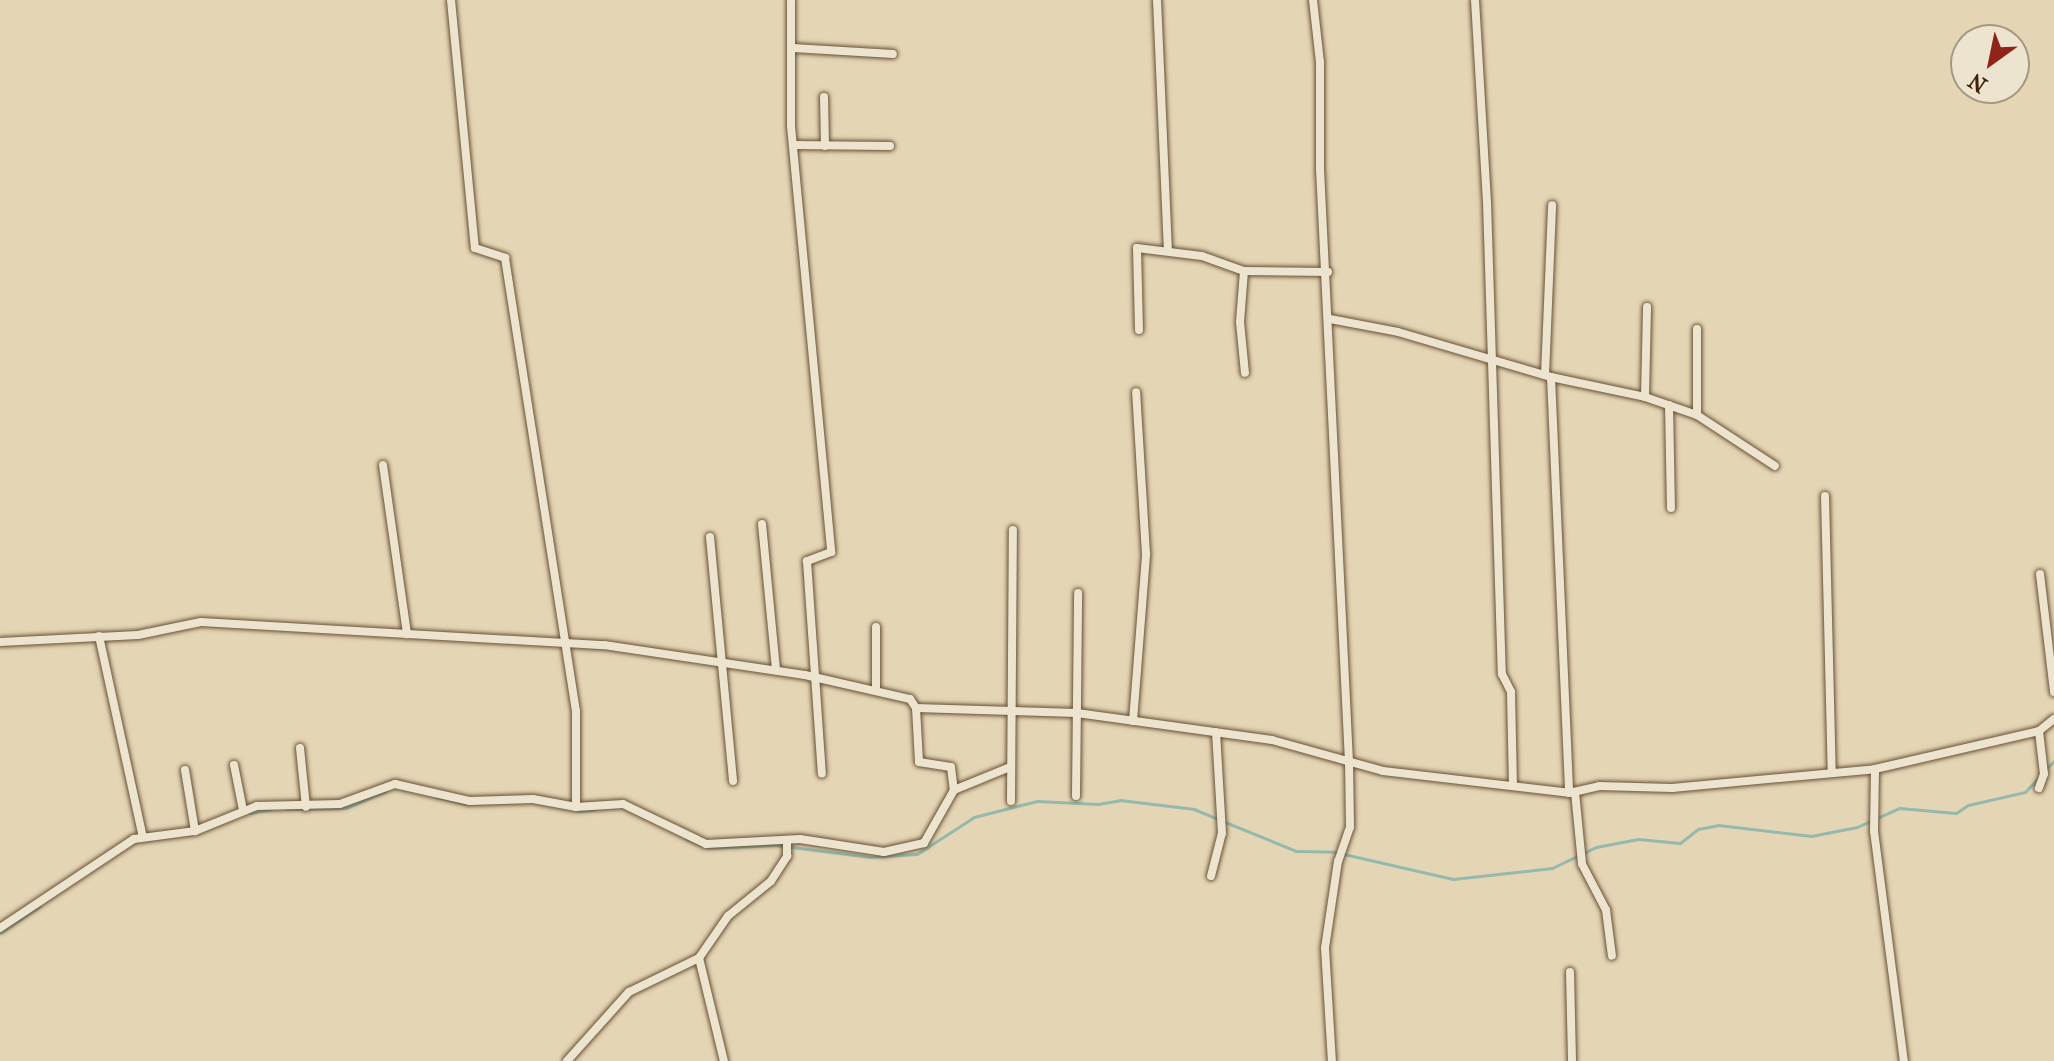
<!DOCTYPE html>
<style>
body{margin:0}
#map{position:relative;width:2054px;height:1061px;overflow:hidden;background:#e4d5b5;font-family:"IM FELL French Canon",serif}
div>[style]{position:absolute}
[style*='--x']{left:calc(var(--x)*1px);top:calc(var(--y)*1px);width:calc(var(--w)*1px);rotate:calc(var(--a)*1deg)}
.stream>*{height:3px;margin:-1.5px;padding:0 1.5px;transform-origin:1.5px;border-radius:1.5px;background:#95b9ac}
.roads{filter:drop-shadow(0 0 2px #685033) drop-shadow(0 0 2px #685033)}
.minor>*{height:8px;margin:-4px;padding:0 4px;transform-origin:4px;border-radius:4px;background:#ede4cf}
span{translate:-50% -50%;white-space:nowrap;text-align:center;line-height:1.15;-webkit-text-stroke:8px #ede4cf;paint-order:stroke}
.north{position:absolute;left:1950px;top:24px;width:80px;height:80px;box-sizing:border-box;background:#ede4cf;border:2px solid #a7977f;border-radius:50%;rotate:213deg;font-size:22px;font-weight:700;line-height:32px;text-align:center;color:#3e2308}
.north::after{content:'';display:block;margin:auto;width:28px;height:36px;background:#8f2418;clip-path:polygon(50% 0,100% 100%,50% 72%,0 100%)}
</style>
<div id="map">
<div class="stream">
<div style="--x:2045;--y:770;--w:13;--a:-45"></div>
<div style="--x:436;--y:797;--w:32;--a:13"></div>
<div style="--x:286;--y:809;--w:60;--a:-1"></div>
<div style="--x:346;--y:808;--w:43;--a:-23"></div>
<div style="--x:578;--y:811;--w:16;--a:-4"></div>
<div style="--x:250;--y:813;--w:20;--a:-9"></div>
<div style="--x:1225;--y:822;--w:77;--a:22.2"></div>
<div style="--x:1296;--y:851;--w:39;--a:1"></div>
<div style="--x:1335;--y:852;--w:121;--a:12.9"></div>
<div style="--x:1453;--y:879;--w:100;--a:-6.3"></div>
<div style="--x:1552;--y:868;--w:49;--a:-25.5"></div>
<div style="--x:1596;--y:847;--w:43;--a:-10.8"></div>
<div style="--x:1638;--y:839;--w:42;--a:5.4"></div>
<div style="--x:1680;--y:843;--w:23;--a:-38"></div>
<div style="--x:1698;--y:829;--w:20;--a:-11"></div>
<div style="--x:1718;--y:825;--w:94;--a:6.7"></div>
<div style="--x:1811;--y:836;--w:47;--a:-11.1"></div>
<div style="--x:1857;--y:827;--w:46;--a:-24.3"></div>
<div style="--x:1899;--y:808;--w:57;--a:5"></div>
<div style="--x:1956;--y:813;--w:14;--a:-34"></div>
<div style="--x:1968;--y:805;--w:58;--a:-12.8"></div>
<div style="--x:2025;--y:792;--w:22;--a:-47"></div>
<div style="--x:686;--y:839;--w:25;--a:21"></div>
<div style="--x:709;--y:848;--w:66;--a:-2.6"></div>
<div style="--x:775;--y:845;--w:96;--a:7.2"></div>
<div style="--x:870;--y:857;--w:47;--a:-3.7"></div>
<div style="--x:917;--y:854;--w:68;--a:-33"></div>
<div style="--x:974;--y:817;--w:65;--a:-14.3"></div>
<div style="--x:1037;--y:801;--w:61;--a:2.8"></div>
<div style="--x:1098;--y:804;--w:22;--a:-10"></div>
<div style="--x:1120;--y:800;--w:75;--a:6.9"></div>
<div style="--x:1194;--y:809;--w:26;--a:23"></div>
<div style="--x:0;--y:933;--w:48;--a:-34"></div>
</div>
<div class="roads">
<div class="minor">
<div style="--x:451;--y:0;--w:249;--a:84.5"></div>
<div style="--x:475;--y:248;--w:32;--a:18"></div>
<div style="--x:505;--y:258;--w:459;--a:81.1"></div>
<div style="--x:576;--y:711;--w:96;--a:90"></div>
<div style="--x:791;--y:0;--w:126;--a:90"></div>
<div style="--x:791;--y:126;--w:428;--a:84.6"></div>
<div style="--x:831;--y:552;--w:26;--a:159"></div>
<div style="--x:807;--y:561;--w:213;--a:86"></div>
<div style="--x:1157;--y:0;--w:251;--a:87.5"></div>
<div style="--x:1313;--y:0;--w:62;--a:83.6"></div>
<div style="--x:1320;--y:62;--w:107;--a:90"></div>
<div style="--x:1320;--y:169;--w:593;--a:87.2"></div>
<div style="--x:1349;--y:761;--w:66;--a:89.1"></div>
<div style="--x:1350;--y:827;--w:36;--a:109"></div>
<div style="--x:1338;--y:861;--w:88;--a:98.5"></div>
<div style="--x:1325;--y:948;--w:113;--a:86.5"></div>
<div style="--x:1475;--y:0;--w:202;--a:86.6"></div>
<div style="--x:1487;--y:202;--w:472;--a:88.2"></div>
<div style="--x:1502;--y:674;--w:20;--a:63"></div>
<div style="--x:1511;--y:692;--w:94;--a:88.8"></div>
<div style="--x:793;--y:48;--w:100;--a:3.4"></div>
<div style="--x:824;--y:97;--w:49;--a:88.8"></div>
<div style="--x:793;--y:145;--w:97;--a:0.6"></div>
<div style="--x:1244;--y:271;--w:51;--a:94.5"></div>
<div style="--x:1240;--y:322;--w:51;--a:84.4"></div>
<div style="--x:1330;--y:319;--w:69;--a:10.8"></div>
<div style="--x:1398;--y:332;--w:159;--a:16.4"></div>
<div style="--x:1551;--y:377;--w:96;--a:12"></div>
<div style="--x:1645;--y:397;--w:55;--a:19.1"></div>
<div style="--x:1697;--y:415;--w:93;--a:33.2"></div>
<div style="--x:1697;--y:329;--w:86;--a:90"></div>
<div style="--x:1139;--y:330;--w:82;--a:-91.4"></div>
<div style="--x:1137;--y:248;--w:65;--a:7"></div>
<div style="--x:1202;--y:256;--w:45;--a:19.7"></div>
<div style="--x:1244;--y:271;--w:84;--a:0.7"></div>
<div style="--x:1545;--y:375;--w:170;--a:-87.6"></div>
<div style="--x:1551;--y:377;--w:416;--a:87.5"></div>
<div style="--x:1645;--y:397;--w:90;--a:-88.7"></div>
<div style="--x:1669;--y:405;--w:103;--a:88.9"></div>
<div style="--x:383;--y:465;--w:171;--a:81.9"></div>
<div style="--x:1825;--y:496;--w:277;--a:88.6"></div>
<div style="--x:762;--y:524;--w:147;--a:84.5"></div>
<div style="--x:710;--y:537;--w:245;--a:84.6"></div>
<div style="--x:2040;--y:574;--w:119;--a:83.2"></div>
<div style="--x:99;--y:636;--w:206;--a:77.7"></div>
<div style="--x:0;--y:642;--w:138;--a:-2.9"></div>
<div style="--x:138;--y:635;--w:64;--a:-11.7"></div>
<div style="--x:201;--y:622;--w:404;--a:3.3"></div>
<div style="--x:604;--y:645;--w:203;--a:8.5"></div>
<div style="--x:805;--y:675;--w:108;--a:12.9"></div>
<div style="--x:910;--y:699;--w:11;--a:56"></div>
<div style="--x:916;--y:708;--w:161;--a:1.8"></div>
<div style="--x:1077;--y:713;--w:197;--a:7.9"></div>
<div style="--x:1272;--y:740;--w:115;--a:15.6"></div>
<div style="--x:1383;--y:771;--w:187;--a:6.7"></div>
<div style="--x:1569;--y:793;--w:31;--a:-13"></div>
<div style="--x:1599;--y:786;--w:73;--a:1.6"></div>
<div style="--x:1672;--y:788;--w:204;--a:-5.3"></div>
<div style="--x:1875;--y:769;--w:168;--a:-13"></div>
<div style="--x:2039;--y:731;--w:19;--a:-39"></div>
<div style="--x:876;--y:690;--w:63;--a:-90"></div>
<div style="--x:916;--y:708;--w:54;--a:86.8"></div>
<div style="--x:919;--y:762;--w:32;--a:9"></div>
<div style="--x:951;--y:767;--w:23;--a:83"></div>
<div style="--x:1133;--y:721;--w:168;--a:-85.5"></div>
<div style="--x:1146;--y:554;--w:162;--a:-93.5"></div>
<div style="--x:2039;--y:731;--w:43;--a:83.4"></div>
<div style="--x:2044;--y:774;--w:15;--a:110"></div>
<div style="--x:300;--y:748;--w:59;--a:84.2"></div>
<div style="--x:234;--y:765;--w:46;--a:78.7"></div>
<div style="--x:1875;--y:769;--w:62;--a:90.9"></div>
<div style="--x:1874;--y:831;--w:232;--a:82.6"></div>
<div style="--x:185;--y:770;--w:62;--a:80.7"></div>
<div style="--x:1575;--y:792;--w:72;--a:84.4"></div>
<div style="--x:1582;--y:864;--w:52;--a:62.4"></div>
<div style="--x:1606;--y:910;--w:46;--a:82.6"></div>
<div style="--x:1076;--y:796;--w:203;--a:-89.4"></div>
<div style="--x:1011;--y:801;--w:271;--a:-89.6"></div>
<div style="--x:1211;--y:876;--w:44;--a:-75.7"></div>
<div style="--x:1222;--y:833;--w:101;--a:-93.4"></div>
<div style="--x:0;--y:928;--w:161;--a:-33.6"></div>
<div style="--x:134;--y:839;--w:62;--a:-7.5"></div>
<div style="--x:195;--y:831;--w:67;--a:-22"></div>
<div style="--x:257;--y:806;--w:83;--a:-1.4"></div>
<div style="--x:340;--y:804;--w:59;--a:-20"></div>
<div style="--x:395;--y:784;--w:77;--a:12.8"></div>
<div style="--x:470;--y:801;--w:63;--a:-1.8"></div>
<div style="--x:533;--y:799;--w:44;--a:10.5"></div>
<div style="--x:576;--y:807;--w:47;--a:-3.7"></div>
<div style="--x:623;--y:804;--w:92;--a:25.7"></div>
<div style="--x:706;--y:844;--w:94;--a:-3"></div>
<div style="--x:800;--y:839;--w:85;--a:8.8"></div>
<div style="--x:884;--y:852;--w:41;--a:-12.7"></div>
<div style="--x:924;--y:843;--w:61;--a:-60.5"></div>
<div style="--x:954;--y:790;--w:61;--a:-22.3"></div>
<div style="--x:699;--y:958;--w:106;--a:76.4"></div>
<div style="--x:1570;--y:972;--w:89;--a:88.7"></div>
<div style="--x:567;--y:1061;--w:93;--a:-48.1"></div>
<div style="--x:629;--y:992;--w:78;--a:-25.9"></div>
<div style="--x:699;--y:958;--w:51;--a:-55.4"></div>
<div style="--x:728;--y:916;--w:55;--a:-39.1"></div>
<div style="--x:771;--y:881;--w:30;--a:-57"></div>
<div style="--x:787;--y:856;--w:16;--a:-90"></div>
</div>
</div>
<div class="north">N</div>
</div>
